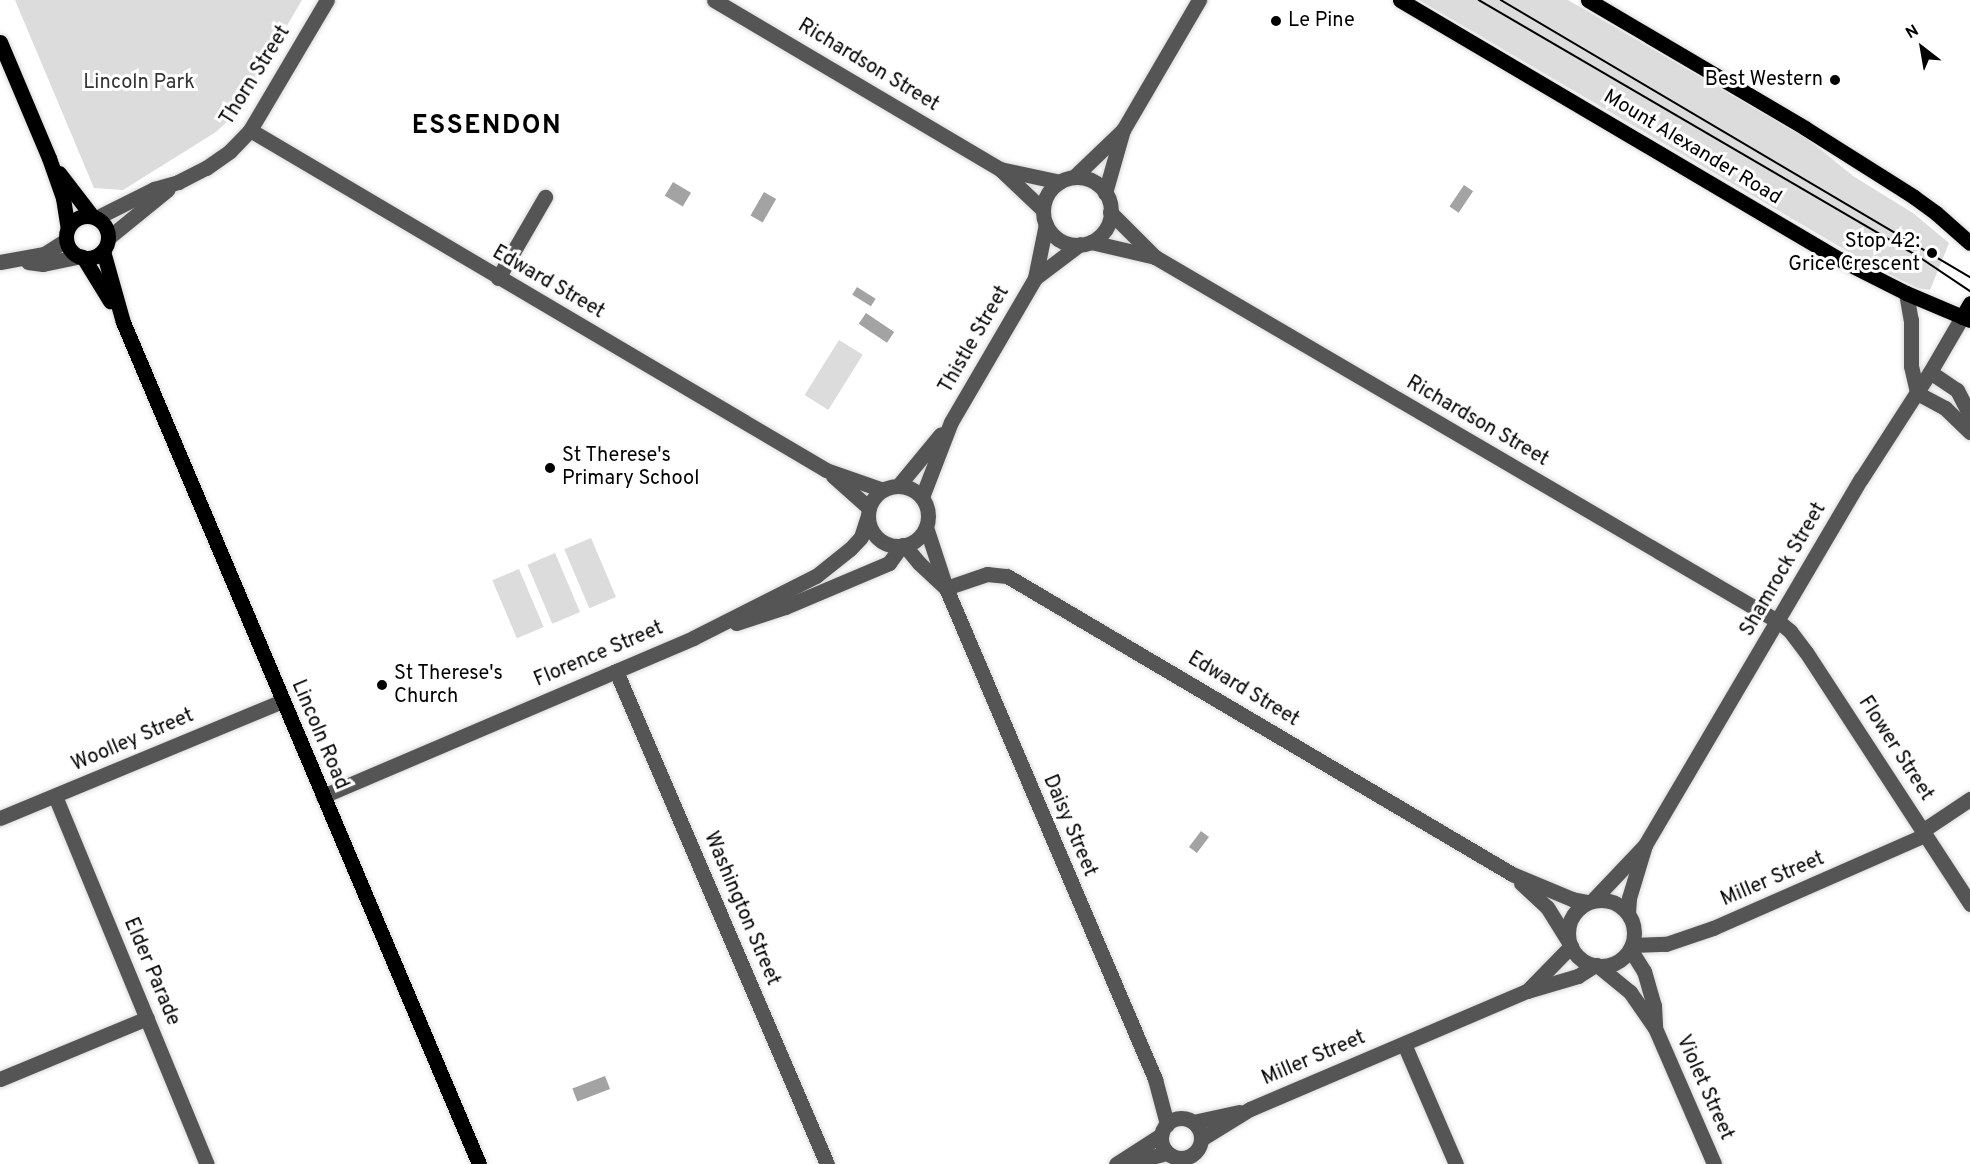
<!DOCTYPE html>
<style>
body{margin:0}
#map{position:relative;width:1970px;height:1164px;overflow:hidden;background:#fff;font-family:Overpass,sans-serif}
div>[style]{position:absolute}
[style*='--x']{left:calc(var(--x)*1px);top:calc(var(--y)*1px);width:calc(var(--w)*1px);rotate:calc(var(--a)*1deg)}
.green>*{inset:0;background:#dcdcdc;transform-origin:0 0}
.water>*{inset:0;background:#a3a3a3;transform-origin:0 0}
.roads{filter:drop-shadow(0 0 2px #dbdbdb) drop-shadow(0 0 2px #dbdbdb)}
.minor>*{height:15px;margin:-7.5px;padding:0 7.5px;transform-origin:7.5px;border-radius:7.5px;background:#555}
.minor>.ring{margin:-7.5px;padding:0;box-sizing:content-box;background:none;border:15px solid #555;border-radius:50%}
.major>*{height:15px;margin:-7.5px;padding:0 7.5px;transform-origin:7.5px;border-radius:7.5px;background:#000}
.major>.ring{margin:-7.5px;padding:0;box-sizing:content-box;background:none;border:15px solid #000;border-radius:50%}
.tram>*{height:1.5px;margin:-0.75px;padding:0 0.75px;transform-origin:0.75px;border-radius:0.75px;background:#000}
.dots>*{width:16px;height:16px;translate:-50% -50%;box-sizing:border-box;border:3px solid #fff;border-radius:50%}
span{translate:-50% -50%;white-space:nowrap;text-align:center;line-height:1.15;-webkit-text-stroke:6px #fff;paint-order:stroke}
.poi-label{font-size:20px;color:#000}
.left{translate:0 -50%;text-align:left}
.right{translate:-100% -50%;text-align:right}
.street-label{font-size:20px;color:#000}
.park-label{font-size:20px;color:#333}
.district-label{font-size:26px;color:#000;font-weight:700;letter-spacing:1.5px}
.north{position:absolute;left:1892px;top:18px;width:60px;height:60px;-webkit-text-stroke:4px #fff;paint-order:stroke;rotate:329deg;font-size:16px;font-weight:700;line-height:24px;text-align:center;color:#000}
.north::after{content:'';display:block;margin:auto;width:21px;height:27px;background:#000;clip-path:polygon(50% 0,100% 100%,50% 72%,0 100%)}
</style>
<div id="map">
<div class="green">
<div style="clip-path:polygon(15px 0,302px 0,235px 114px,216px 132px,123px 190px,94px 188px)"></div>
<div style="clip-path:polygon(1419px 0,1568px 0,1809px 140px,1853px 176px,1913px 213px,1949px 243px,1930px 290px,1918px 288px,1876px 268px)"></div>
<div style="left:839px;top:340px;width:28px;height:65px;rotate:32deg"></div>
<div style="left:591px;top:538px;width:64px;height:29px;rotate:67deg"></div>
<div style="left:555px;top:553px;width:64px;height:30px;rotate:67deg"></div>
<div style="left:519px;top:569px;width:63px;height:29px;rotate:67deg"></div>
</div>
<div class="water">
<div style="left:673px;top:182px;width:21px;height:16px;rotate:31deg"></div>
<div style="left:1464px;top:185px;width:11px;height:26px;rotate:34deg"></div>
<div style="left:764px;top:192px;width:14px;height:27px;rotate:30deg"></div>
<div style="left:857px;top:287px;width:22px;height:9px;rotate:32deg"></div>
<div style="left:866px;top:313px;width:34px;height:13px;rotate:34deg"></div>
<div style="left:1201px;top:831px;width:10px;height:20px;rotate:37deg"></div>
<div style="left:605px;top:1076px;width:14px;height:35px;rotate:69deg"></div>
</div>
<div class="roads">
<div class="minor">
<div style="--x:714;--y:0;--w:332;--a:30.6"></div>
<div style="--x:1000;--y:169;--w:59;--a:43.6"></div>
<div style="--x:250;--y:130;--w:669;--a:30.55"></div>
<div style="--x:826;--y:470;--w:60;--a:19.3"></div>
<div style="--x:1000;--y:169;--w:61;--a:12.2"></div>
<div style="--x:1074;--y:177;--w:68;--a:-43.8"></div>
<div class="ring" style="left:1043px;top:177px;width:53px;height:53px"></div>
<div style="--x:1105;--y:193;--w:66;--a:-74.1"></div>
<div style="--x:1123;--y:130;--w:151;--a:-59.7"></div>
<div style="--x:1110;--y:212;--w:64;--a:45"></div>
<div style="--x:1155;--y:257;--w:723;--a:30.32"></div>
<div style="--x:1779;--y:622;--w:14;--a:39"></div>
<div style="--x:1790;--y:631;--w:26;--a:53"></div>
<div style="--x:1806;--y:652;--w:301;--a:56.9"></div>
<div style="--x:96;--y:218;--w:65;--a:-26.6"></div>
<div style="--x:154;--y:189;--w:25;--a:-16"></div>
<div style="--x:178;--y:182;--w:31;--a:-27"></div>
<div style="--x:206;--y:168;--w:29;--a:-35"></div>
<div style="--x:230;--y:151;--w:29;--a:-46"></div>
<div style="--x:250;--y:130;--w:151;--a:-59.4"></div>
<div style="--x:108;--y:238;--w:77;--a:-39.2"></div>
<div style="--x:1091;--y:242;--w:66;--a:13.2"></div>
<div style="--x:0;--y:262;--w:45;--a:-10.3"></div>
<div style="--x:44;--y:254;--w:26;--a:-32"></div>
<div style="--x:28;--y:262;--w:15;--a:8"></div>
<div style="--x:43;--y:264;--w:38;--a:-12"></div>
<div style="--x:498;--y:278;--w:94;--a:-59.9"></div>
<div style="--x:1035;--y:278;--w:55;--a:-78.5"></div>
<div style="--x:1906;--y:293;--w:27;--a:80"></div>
<div style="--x:1911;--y:320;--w:46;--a:90"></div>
<div style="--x:1911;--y:366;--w:28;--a:77"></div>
<div style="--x:1930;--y:372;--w:32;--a:34"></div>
<div style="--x:1957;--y:390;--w:28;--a:63"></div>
<div style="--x:1917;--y:393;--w:32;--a:28"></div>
<div style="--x:1945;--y:408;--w:35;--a:44"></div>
<div style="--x:833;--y:476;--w:48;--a:41.6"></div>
<div style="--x:898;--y:486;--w:67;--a:-50.4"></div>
<div class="ring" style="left:868px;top:486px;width:45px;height:45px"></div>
<div style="--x:922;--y:497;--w:80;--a:-68.9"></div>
<div style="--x:951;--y:422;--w:167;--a:-59.7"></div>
<div style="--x:1035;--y:278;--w:56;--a:-37.1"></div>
<div style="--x:926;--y:527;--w:64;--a:71.8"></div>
<div style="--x:946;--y:588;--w:534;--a:66.94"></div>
<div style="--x:1155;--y:1079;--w:47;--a:75.1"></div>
<div style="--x:904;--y:545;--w:23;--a:50"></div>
<div style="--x:919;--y:563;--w:37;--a:43"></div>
<div style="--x:946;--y:588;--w:43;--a:-18.9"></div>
<div style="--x:987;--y:574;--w:20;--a:6"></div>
<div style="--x:1007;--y:576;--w:586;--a:30.54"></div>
<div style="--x:1512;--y:874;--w:65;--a:22.6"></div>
<div style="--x:1572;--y:899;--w:16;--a:11"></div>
<div style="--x:736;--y:623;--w:52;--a:-18.1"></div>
<div style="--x:785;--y:607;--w:113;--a:-22.9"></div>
<div style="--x:889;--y:563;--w:22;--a:-54"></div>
<div style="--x:616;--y:671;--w:536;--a:66.83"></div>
<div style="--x:55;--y:796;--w:398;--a:67.6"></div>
<div style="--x:323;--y:796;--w:402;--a:-23.1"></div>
<div style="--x:693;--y:638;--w:138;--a:-26.8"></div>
<div style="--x:816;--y:576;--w:43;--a:-38.5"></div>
<div style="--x:850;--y:549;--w:16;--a:-47"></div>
<div style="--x:861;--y:537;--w:22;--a:-72"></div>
<div style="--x:0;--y:818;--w:305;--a:-22.5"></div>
<div style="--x:1922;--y:831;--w:58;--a:-33.7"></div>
<div style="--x:1521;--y:883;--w:35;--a:43"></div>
<div style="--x:1547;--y:907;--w:40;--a:58"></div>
<div class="ring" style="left:1568px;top:900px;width:51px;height:51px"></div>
<div style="--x:1593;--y:900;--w:76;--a:-46.6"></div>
<div style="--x:1645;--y:845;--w:425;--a:-59.5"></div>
<div style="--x:1861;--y:479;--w:127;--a:-57.2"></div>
<div style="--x:1930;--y:372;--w:64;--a:-59.8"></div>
<div style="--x:1628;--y:913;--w:15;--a:-86"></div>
<div style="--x:1629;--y:898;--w:55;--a:-73.2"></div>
<div style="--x:1632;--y:945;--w:34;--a:-2"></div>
<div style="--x:1666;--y:944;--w:50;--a:-18.8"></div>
<div style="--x:1713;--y:928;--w:232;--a:-23.7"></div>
<div style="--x:1630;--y:949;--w:26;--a:58"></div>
<div style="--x:1644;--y:971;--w:35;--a:74"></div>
<div style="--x:1654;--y:1005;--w:22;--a:87"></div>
<div style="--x:1597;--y:965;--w:43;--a:39.3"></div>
<div style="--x:1630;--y:992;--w:44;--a:55.2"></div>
<div style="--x:1655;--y:1028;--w:148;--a:66.5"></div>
<div style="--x:1527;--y:991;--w:63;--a:-45.6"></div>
<div style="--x:1404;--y:1044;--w:131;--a:66.6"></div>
<div style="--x:0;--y:1079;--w:159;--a:-22.5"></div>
<div class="ring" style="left:1161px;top:1118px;width:25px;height:25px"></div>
<div style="--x:1193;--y:1122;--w:47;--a:-12.3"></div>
<div style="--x:1201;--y:1139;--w:57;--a:-31.5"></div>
<div style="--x:1250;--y:1109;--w:301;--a:-23.1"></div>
<div style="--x:1527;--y:991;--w:53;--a:-16.4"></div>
<div style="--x:1578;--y:976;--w:20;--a:-33"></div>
<div style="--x:1116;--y:1164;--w:54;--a:-32.8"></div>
<div style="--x:1125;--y:1164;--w:43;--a:-14.7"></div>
</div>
<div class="major">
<div style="--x:1400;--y:0;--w:510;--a:30.54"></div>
<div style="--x:1839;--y:259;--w:75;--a:26.9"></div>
<div style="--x:1906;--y:293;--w:69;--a:22.9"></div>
<div style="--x:1588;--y:0;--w:252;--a:30.5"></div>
<div style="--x:1805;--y:128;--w:129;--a:32.3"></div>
<div style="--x:1914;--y:197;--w:27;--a:36"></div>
<div style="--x:1936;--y:213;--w:45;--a:41.4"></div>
<div style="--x:0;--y:42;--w:126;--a:67.1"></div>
<div style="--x:49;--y:158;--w:42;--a:70.7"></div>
<div style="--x:63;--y:198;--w:30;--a:81"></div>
<div style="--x:59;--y:173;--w:54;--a:52.5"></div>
<div class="ring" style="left:66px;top:216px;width:27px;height:27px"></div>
<div style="--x:103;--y:251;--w:74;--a:74.3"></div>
<div style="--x:123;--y:322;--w:914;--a:67.08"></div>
<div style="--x:83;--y:257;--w:52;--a:58.5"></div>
<div style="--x:1962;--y:317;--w:16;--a:-60"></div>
</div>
</div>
<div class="tram">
<div style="--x:1479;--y:0;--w:508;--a:30.25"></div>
<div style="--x:1918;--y:256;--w:63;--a:33.9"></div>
<div style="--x:1501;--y:0;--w:545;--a:30.57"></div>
</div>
<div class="dots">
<div style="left:1276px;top:21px;background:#000"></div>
<div style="left:1835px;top:80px;background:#000"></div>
<div style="left:1932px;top:253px;background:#000"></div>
<div style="left:550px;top:468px;background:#000"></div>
<div style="left:382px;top:685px;background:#000"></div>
</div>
<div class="poi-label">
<span class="left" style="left:1288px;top:21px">Le Pine</span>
<span class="right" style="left:1823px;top:80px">Best Western</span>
<span class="right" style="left:1920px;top:254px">Stop 42:<br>Grice Crescent</span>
<span class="left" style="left:562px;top:468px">St Therese's<br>Primary School</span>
<span class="left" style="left:394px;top:686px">St Therese's<br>Church</span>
</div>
<div class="street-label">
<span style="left:868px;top:66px;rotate:31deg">Richardson Street</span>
<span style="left:256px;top:76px;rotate:-58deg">Thorn Street</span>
<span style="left:1692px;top:148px;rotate:31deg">Mount Alexander Road</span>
<span style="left:548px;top:283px;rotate:30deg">Edward Street</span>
<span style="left:975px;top:340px;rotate:-60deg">Thistle Street</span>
<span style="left:1477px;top:422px;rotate:30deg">Richardson Street</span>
<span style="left:1784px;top:570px;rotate:-60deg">Shamrock Street</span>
<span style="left:599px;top:655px;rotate:-23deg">Florence Street</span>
<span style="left:1243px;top:690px;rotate:31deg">Edward Street</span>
<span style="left:319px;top:735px;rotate:67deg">Lincoln Road</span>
<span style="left:133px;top:741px;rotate:-23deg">Woolley Street</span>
<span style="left:1895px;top:749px;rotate:57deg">Flower Street</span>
<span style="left:1069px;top:826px;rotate:67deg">Daisy Street</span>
<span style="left:1773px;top:880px;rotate:-23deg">Miller Street</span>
<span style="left:741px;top:909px;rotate:67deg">Washington Street</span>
<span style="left:151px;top:972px;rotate:67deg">Elder Parade</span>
<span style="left:1314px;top:1059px;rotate:-23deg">Miller Street</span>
<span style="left:1704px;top:1088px;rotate:66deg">Violet Street</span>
</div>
<div class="park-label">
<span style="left:139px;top:83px">Lincoln Park</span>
</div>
<div class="district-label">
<span style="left:487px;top:127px">ESSENDON</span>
</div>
<div class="north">N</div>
</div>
